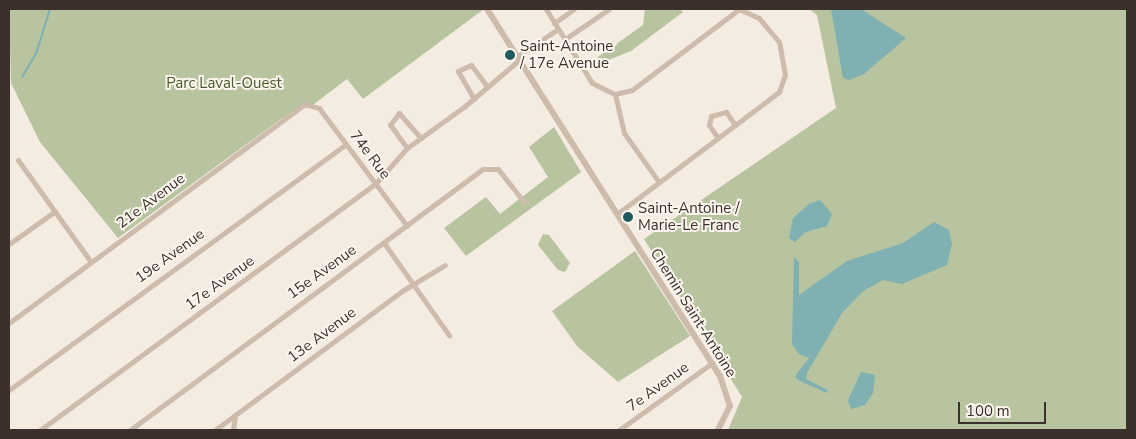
<!DOCTYPE html>
<style>
body{margin:0}
#map{position:relative;width:1136px;height:439px;overflow:hidden;background:#f4ebe1;font-family:"Nunito Sans",sans-serif}
div>[style]{position:absolute}
[style*='--x']{left:calc(var(--x)*1px);top:calc(var(--y)*1px);width:calc(var(--w)*1px);rotate:calc(var(--a)*1deg)}
.green>*{inset:0;background:#b8c4a0}
.water>*{inset:0;background:#7fb0b2}
.stream>*{height:2px;margin:-1px;padding:0 1px;transform-origin:1px;border-radius:1px;background:#7fb0b2}
.minor>*{height:5px;margin:-2.5px;padding:0 2.5px;transform-origin:2.5px;border-radius:2.5px;background:#cdbbac}
.tertiary>*{height:6px;margin:-3px;padding:0 3px;transform-origin:3px;border-radius:3px;background:#cdbbac}
.dots>*{width:14px;height:14px;translate:-50% -50%;box-sizing:border-box;border:2px solid #fbf5ee;border-radius:50%}
span{translate:-50% -50%;white-space:nowrap;text-align:center;line-height:1.15;-webkit-text-stroke:4px #fbf5ee;paint-order:stroke}
.poi-label{font-size:15px;color:#3b302b}
.left{translate:0 -50%;text-align:left}
.park-label{font-size:15px;color:#4a5a2e}
.street-label{font-size:15px;color:#3b302b}
.frame{position:absolute;inset:0;border:10px solid #3b302b;pointer-events:none}
.scale{position:absolute;left:958px;top:402px;width:88px;height:22px;box-sizing:border-box;border:2px solid #3b302b;border-top:0;padding-left:6px;font-size:15px;line-height:18px;white-space:nowrap;color:#3b302b;-webkit-text-stroke:4px #fbf5ee;paint-order:stroke}
</style>
<div id="map">
<div class="green">
<div style="clip-path:polygon(9px 9px,484px 9px,363px 99px,347px 79px,314px 104px,281px 119px,118px 238px,40px 142px,11px 83px)"></div>
<div style="clip-path:polygon(645px 9px,680px 9px,683px 12px,631px 51px,594px 66px,591px 62px,643px 25px)"></div>
<div style="clip-path:polygon(809px 9px,1127px 9px,1127px 430px,728px 430px,742px 397px,644px 239px,836px 108px,817px 15px)"></div>
<div style="clip-path:polygon(554px 127px,581px 172px,466px 256px,444px 228px,486px 197px,500px 214px,548px 177px,529px 147px)"></div>
<div style="clip-path:polygon(543px 234px,549px 235px,570px 263px,565px 272px,558px 270px,538px 245px)"></div>
<div style="clip-path:polygon(635px 251px,690px 336px,618px 382px,577px 346px,552px 311px)"></div>
</div>
<div class="water">
<div style="clip-path:polygon(831px 9px,861px 9px,906px 38px,864px 74px,849px 80px,843px 78px)"></div>
<div style="clip-path:polygon(820px 200px,832px 214px,827px 226px,806px 232px,795px 242px,789px 238px,793px 218px,809px 204px)"></div>
<div style="clip-path:polygon(934px 222px,949px 230px,952px 244px,947px 265px,902px 284px,883px 280px,862px 292px,842px 313px,807px 373px,806px 379px,828px 390px,827px 393px,798px 380px,795px 376px,809px 358px,799px 354px,792px 344px,794px 257px,799px 262px,799px 295px,847px 261px,903px 243px)"></div>
<div style="clip-path:polygon(861px 372px,875px 375px,873px 393px,865px 405px,851px 409px,848px 400px)"></div>
</div>
<div class="stream">
<div style="--x:22;--y:77;--w:27;--a:-59"></div>
<div style="--x:36;--y:54;--w:47;--a:-72.7"></div>
</div>
<div class="minor">
<div style="--x:546;--y:9;--w:87;--a:58.1"></div>
<div style="--x:592;--y:83;--w:25;--a:26"></div>
<div style="--x:615;--y:94;--w:17;--a:-13"></div>
<div style="--x:632;--y:90;--w:134;--a:-37.1"></div>
<div style="--x:554;--y:23;--w:24;--a:-35"></div>
<div style="--x:565;--y:39;--w:53;--a:-34.3"></div>
<div style="--x:516;--y:57;--w:50;--a:-33.7"></div>
<div style="--x:615;--y:94;--w:40;--a:77"></div>
<div style="--x:624;--y:133;--w:60;--a:54.5"></div>
<div style="--x:474;--y:99;--w:32;--a:-120"></div>
<div style="--x:458;--y:71;--w:14;--a:-25"></div>
<div style="--x:471;--y:65;--w:25;--a:53"></div>
<div style="--x:718;--y:138;--w:16;--a:-125"></div>
<div style="--x:709;--y:125;--w:9;--a:-77"></div>
<div style="--x:711;--y:116;--w:16;--a:-15"></div>
<div style="--x:726;--y:112;--w:16;--a:55"></div>
<div style="--x:407;--y:148;--w:29;--a:-126"></div>
<div style="--x:390;--y:125;--w:15;--a:-53"></div>
<div style="--x:399;--y:113;--w:33;--a:49"></div>
<div style="--x:18;--y:160;--w:125;--a:54.4"></div>
<div style="--x:617;--y:214;--w:203;--a:-37"></div>
<div style="--x:779;--y:92;--w:18;--a:-71"></div>
<div style="--x:785;--y:75;--w:34;--a:-100"></div>
<div style="--x:779;--y:42;--w:31;--a:-130"></div>
<div style="--x:759;--y:18;--w:22;--a:-156"></div>
<div style="--x:384;--y:243;--w:113;--a:54.8"></div>
<div style="--x:9;--y:244;--w:55;--a:-35.4"></div>
<div style="--x:9;--y:323;--w:368;--a:-36.5"></div>
<div style="--x:305;--y:104;--w:15;--a:16"></div>
<div style="--x:319;--y:108;--w:147;--a:53.3"></div>
<div style="--x:9;--y:390;--w:417;--a:-36.1"></div>
<div style="--x:40;--y:430;--w:417;--a:-36.3"></div>
<div style="--x:376;--y:183;--w:47;--a:-48.5"></div>
<div style="--x:407;--y:148;--w:72;--a:-35.9"></div>
<div style="--x:465;--y:106;--w:71;--a:-40.4"></div>
<div style="--x:130;--y:430;--w:439;--a:-36.5"></div>
<div style="--x:483;--y:169;--w:15;--a:0"></div>
<div style="--x:498;--y:169;--w:42;--a:51.8"></div>
<div style="--x:215;--y:430;--w:233;--a:-36.6"></div>
<div style="--x:402;--y:291;--w:50;--a:-31.2"></div>
<div style="--x:233;--y:430;--w:14;--a:-82"></div>
<div style="--x:619;--y:430;--w:115;--a:-35.8"></div>
</div>
<div class="tertiary">
<div style="--x:487;--y:9;--w:435;--a:57.6"></div>
<div style="--x:720;--y:376;--w:32;--a:72"></div>
<div style="--x:730;--y:406;--w:27;--a:117"></div>
</div>
<div class="dots">
<div style="left:510px;top:55px;background:#1f5a5e"></div>
<div style="left:628px;top:217px;background:#1f5a5e"></div>
</div>
<div class="poi-label">
<span class="left" style="left:520px;top:55px">Saint-Antoine<br>/ 17e Avenue</span>
<span class="left" style="left:638px;top:217px">Saint-Antoine /<br>Marie-Le Franc</span>
</div>
<div class="park-label">
<span style="left:224px;top:84px">Parc Laval-Ouest</span>
</div>
<div class="street-label">
<span style="left:370px;top:155px;rotate:53deg">74e Rue</span>
<span style="left:151px;top:201px;rotate:-37deg">21e Avenue</span>
<span style="left:170px;top:256px;rotate:-36deg">19e Avenue</span>
<span style="left:322px;top:272px;rotate:-36deg">15e Avenue</span>
<span style="left:220px;top:283px;rotate:-36deg">17e Avenue</span>
<span style="left:693px;top:313px;rotate:58deg">Chemin Saint-Antoine</span>
<span style="left:322px;top:335px;rotate:-37deg">13e Avenue</span>
<span style="left:658px;top:387px;rotate:-36deg">7e Avenue</span>
</div>
<div class="frame"></div>
<div class="scale">100 m</div>
</div>
